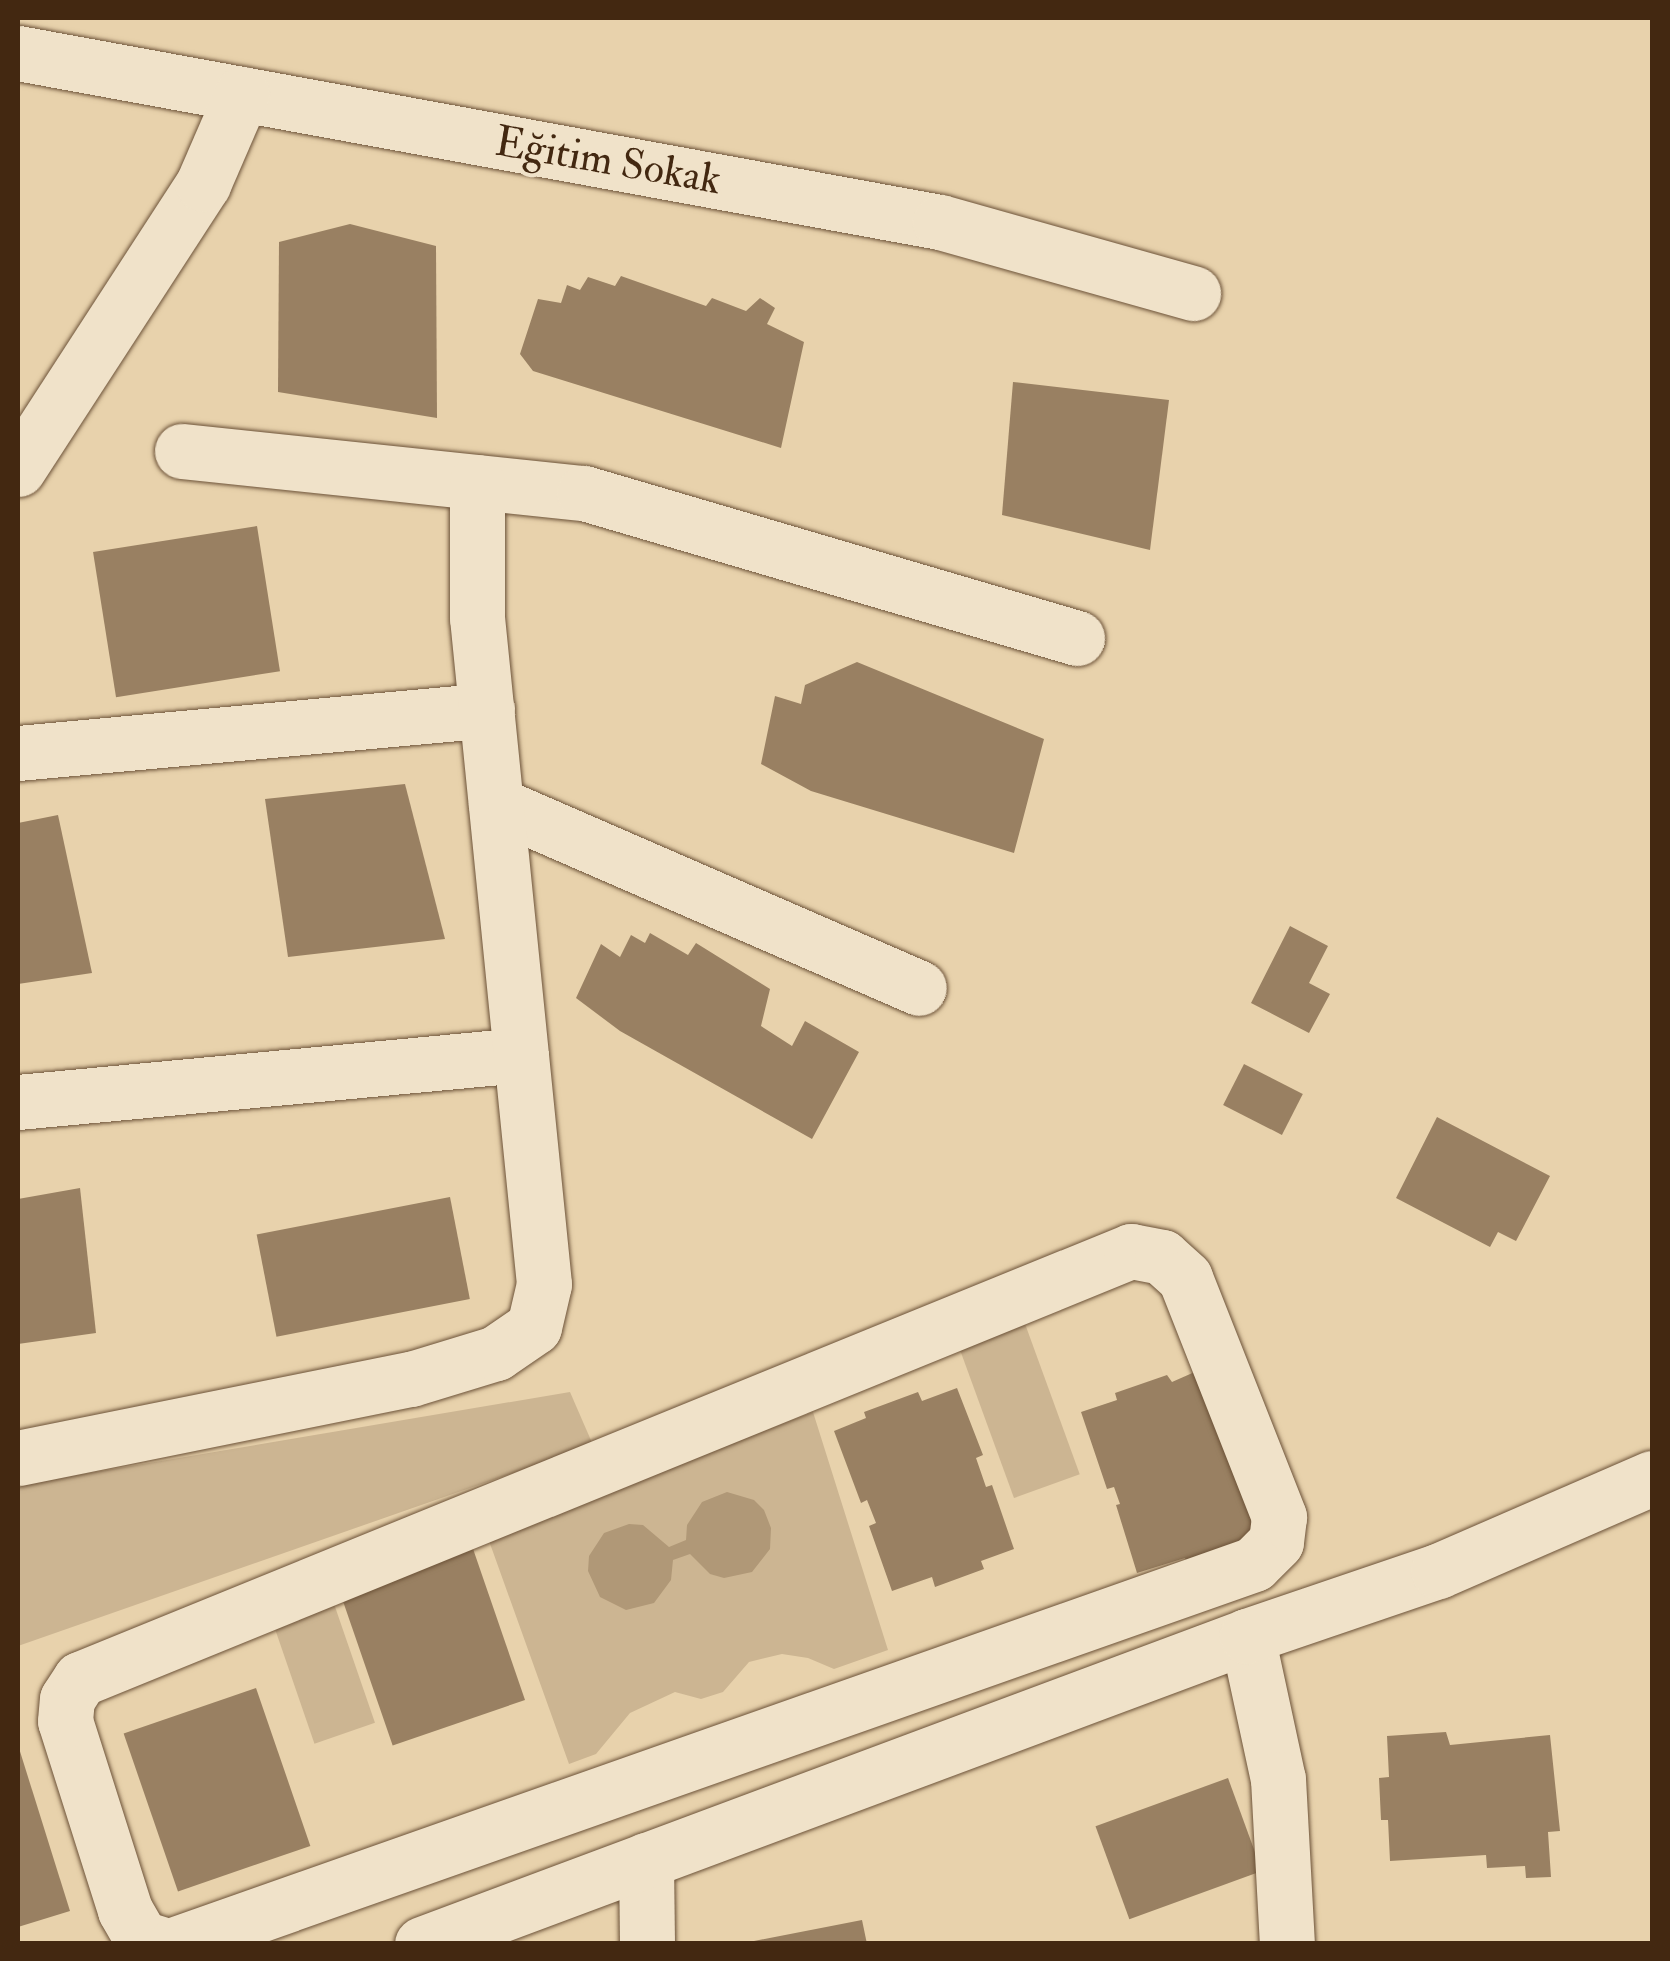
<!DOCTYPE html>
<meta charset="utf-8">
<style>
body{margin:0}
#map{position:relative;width:1670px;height:1961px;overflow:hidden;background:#e8d2ac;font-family:"IM FELL Double Pica",serif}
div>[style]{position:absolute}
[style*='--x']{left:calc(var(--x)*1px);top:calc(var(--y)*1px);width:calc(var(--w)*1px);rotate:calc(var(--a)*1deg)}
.green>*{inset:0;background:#ccb592;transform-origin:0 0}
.water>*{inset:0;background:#b09877}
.building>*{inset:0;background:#998062;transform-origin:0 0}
.roads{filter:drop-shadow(0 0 2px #6c5238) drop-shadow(0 0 2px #6c5238)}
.minor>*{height:55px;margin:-27.5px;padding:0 27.5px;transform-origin:27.5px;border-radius:27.5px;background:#f0e2c9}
span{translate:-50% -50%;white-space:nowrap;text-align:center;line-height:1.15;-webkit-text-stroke:8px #f0e2c9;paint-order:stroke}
.street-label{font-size:42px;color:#432811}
.frame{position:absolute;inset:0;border:20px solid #432811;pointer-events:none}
</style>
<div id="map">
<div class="green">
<div style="left:1024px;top:1321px;width:163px;height:70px;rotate:70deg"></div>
<div style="clip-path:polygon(570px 1392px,593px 1445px,18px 1646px,18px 1485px)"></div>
<div style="clip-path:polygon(813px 1412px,888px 1650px,834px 1669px,808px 1658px,782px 1654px,749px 1662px,723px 1692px,701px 1699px,675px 1692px,630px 1713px,596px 1754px,569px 1764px,488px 1538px)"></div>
<div style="left:332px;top:1598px;width:132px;height:64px;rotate:71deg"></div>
</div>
<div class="water">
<div style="clip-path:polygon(727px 1492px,754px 1500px,764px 1510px,771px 1528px,770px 1549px,752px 1572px,724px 1578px,710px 1574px,690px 1554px,673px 1560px,671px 1580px,654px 1603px,626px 1610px,600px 1597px,588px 1571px,589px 1556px,604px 1533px,629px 1524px,643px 1525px,669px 1547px,686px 1540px,687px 1525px,702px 1502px)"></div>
</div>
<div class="building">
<div style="clip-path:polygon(350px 224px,436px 246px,437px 418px,278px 392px,279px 242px)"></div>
<div style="clip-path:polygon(621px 276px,706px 306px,712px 298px,746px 311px,760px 298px,775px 308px,767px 324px,804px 342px,781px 448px,533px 371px,520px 354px,538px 299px,561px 303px,567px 285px,580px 290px,588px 277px,615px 286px)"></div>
<div style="clip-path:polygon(1013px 382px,1169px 400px,1150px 550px,1002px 515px)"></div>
<div style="left:257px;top:526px;width:147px;height:166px;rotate:81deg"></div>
<div style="clip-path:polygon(857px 662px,1044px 739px,1014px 853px,811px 791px,761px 764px,775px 696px,801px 704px,805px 685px)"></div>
<div style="clip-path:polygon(405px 784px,445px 939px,288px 957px,265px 799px)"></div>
<div style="clip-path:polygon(58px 815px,92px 973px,18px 984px,18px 823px)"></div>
<div style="clip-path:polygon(1290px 926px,1328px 946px,1309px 983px,1330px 994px,1309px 1033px,1251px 1003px)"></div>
<div style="clip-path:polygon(650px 933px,688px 955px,696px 943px,770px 989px,761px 1026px,792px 1046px,805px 1021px,859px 1052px,812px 1139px,620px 1031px,576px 998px,601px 944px,620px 957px,631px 935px,645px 943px)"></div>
<div style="left:1244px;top:1064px;width:66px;height:46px;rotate:27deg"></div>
<div style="clip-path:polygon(1437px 1117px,1550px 1176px,1516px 1241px,1498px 1232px,1490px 1247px,1396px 1198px)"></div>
<div style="clip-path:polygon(80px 1188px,96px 1333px,18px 1344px,18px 1199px)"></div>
<div style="left:450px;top:1197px;width:104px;height:197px;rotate:79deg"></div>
<div style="clip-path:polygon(1206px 1367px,1269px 1531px,1188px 1567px,1185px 1558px,1137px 1573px,1116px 1505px,1120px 1504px,1114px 1487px,1107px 1489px,1081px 1412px,1117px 1400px,1115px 1393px,1167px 1375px,1172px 1382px)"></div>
<div style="clip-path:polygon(957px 1388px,983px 1455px,976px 1458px,986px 1487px,992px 1485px,1014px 1549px,981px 1561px,984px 1569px,935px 1587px,932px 1577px,892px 1591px,869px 1526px,876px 1523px,867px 1500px,861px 1503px,834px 1431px,866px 1418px,864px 1412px,918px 1392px,922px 1401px)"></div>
<div style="left:471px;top:1543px;width:166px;height:140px;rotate:71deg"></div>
<div style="left:256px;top:1688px;width:167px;height:140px;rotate:71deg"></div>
<div style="clip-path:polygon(1446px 1732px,1450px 1745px,1550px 1735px,1560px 1831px,1548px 1832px,1551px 1877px,1526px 1878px,1525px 1866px,1487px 1868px,1486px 1855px,1390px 1861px,1388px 1820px,1381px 1820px,1379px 1778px,1389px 1777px,1387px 1736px)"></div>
<div style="clip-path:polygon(18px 1745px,70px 1911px,18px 1927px)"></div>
<div style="left:1228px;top:1778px;width:99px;height:141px;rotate:70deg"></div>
<div style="clip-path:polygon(862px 1920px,867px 1944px,749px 1944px,749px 1942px)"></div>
</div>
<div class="roads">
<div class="minor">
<div style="--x:18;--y:53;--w:937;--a:10.39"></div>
<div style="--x:940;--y:222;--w:263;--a:15.7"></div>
<div style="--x:182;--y:451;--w:404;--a:6"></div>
<div style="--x:584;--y:493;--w:514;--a:16.39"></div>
<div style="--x:18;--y:469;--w:340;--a:-57"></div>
<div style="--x:203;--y:184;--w:98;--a:-66.6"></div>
<div style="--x:18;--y:753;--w:471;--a:-5.2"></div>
<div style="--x:496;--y:804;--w:461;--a:23.5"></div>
<div style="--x:18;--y:1102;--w:505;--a:-5.34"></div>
<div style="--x:18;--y:1458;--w:401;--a:-11.4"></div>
<div style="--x:411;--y:1379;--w:89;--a:-17"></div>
<div style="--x:496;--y:1353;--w:46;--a:-34.4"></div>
<div style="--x:534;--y:1327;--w:44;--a:-76.9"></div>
<div style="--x:544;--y:1284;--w:669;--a:-95.74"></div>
<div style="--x:477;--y:618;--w:136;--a:-90"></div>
<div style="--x:1247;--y:1636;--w:146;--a:77.8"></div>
<div style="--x:1278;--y:1779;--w:165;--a:86.9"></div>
<div style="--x:646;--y:1860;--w:84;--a:89.3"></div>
<div style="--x:161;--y:1944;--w:21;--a:-163"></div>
<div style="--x:141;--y:1938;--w:32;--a:-120"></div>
<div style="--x:125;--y:1910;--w:198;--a:-107.6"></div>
<div style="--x:65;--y:1721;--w:22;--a:-85"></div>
<div style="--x:67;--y:1699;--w:24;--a:-57"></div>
<div style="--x:80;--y:1679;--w:1135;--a:-22.16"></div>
<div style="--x:1131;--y:1251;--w:32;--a:11"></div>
<div style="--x:1162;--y:1257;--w:31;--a:42"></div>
<div style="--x:1185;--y:1278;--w:257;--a:68.5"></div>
<div style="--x:1279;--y:1517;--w:25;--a:97"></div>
<div style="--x:1276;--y:1542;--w:31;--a:135"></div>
<div style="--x:1254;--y:1564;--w:1143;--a:160.58"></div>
<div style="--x:422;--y:1944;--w:881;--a:-20.47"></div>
<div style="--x:1247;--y:1636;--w:202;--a:-18.8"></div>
<div style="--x:1438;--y:1571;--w:233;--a:-23.5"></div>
</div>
</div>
<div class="street-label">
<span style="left:608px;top:161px;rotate:10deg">Eğitim Sokak</span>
</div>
<div class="frame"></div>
</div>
